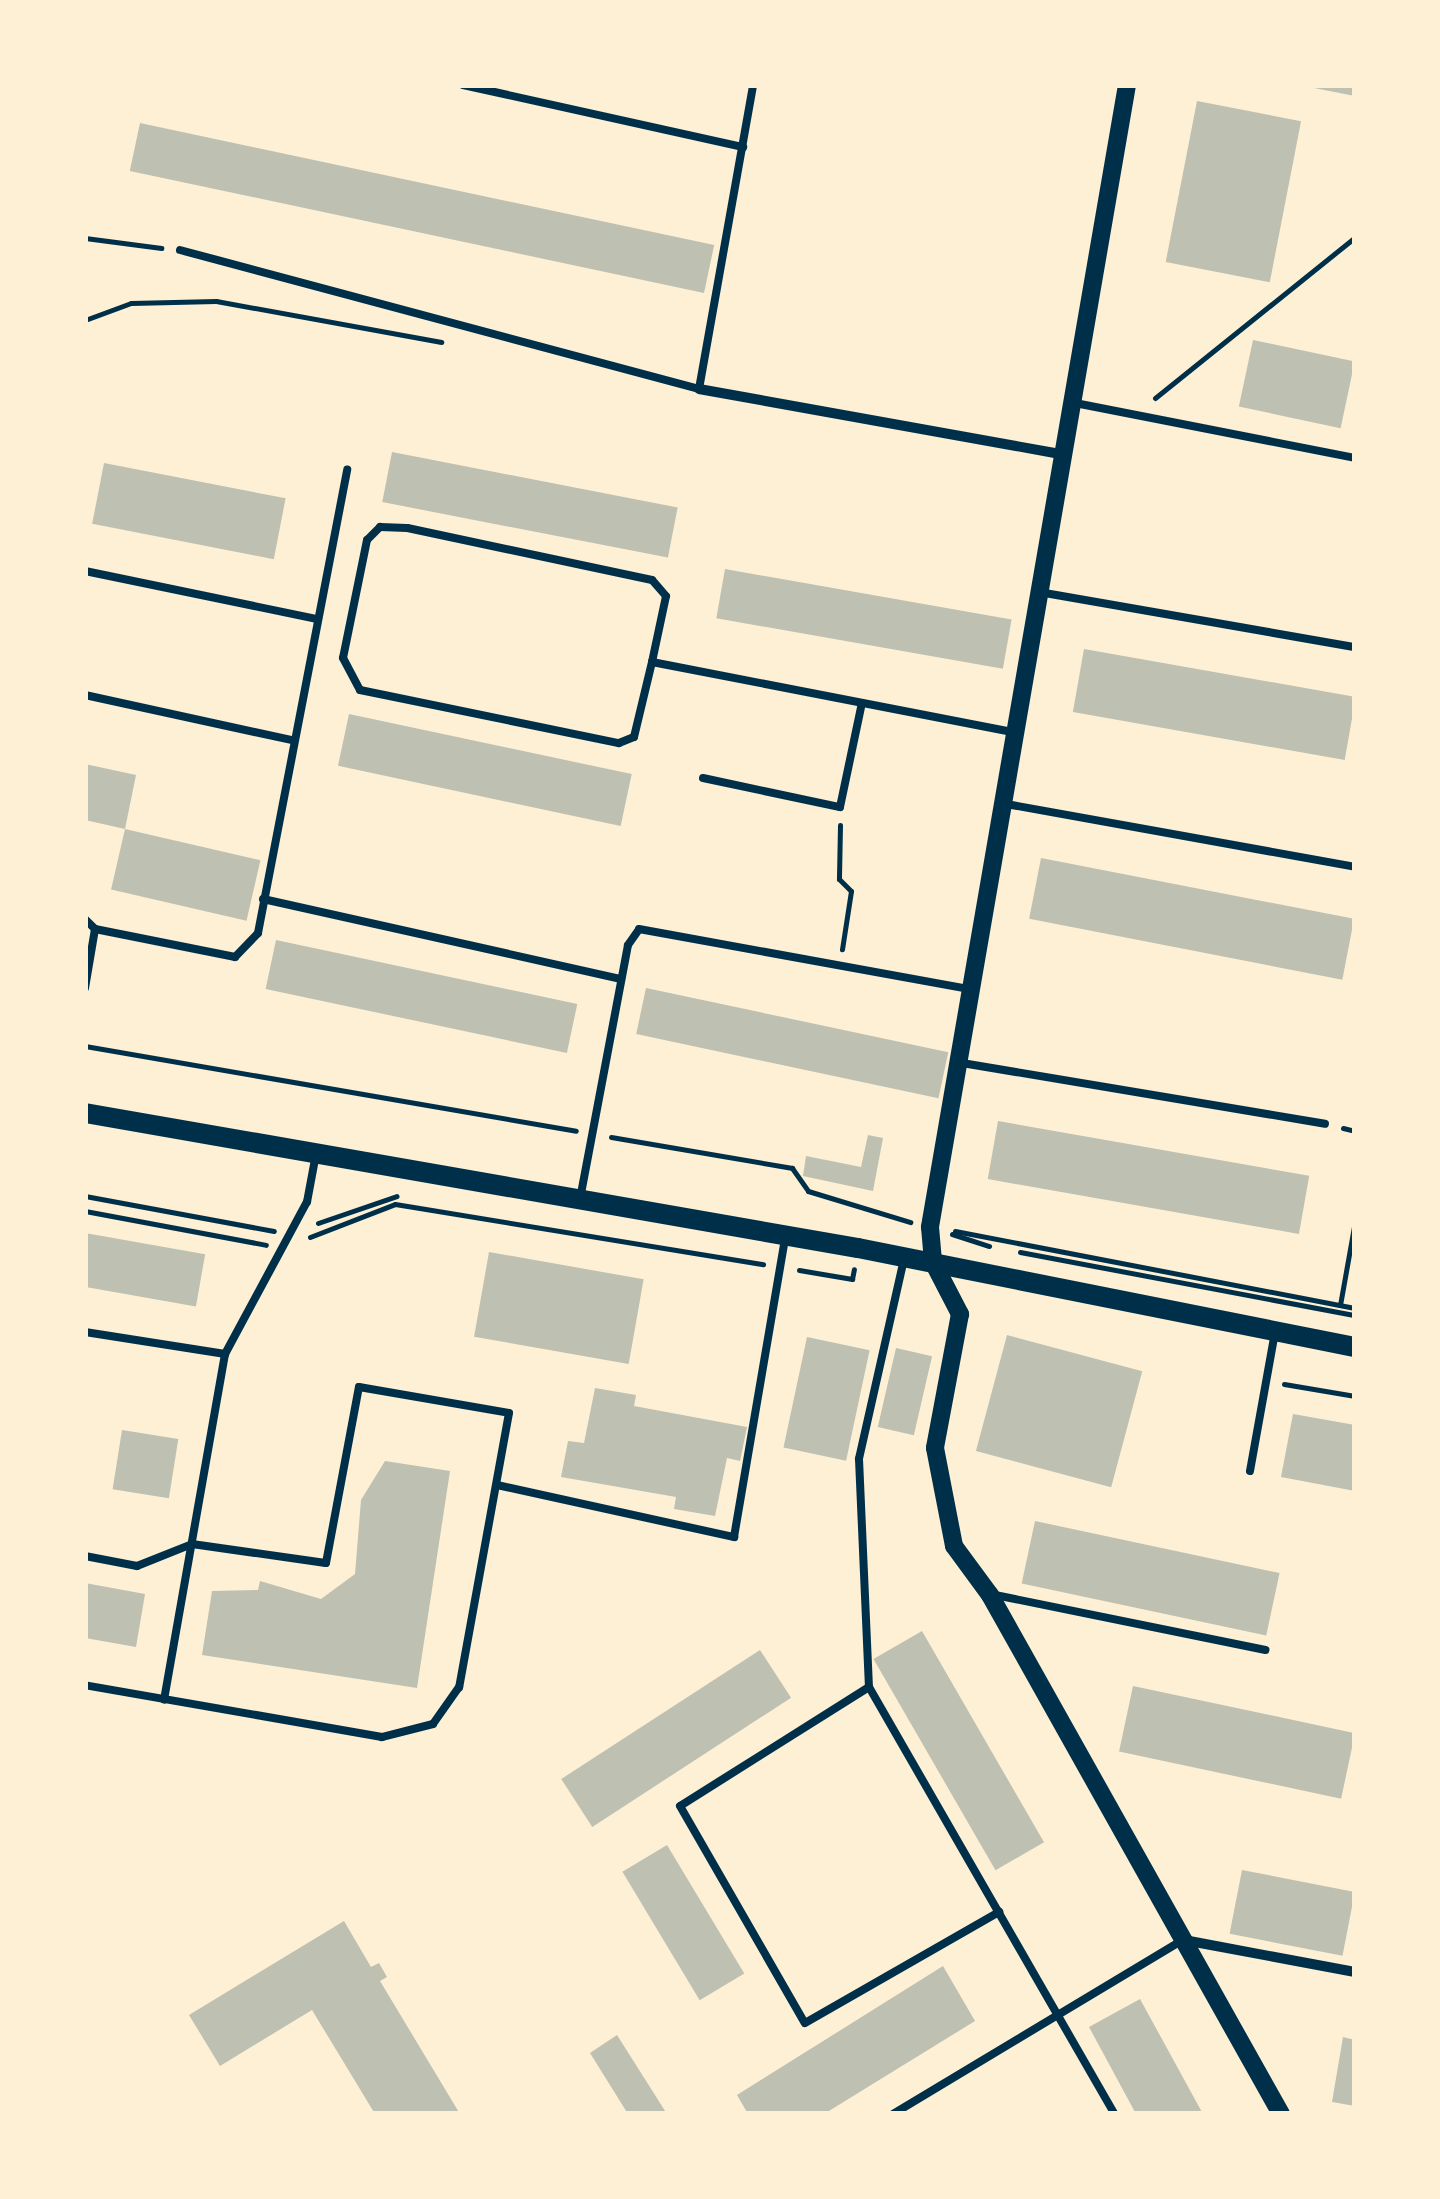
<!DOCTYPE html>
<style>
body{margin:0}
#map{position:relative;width:1440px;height:2199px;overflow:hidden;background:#fdf0d5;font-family:Commissioner,sans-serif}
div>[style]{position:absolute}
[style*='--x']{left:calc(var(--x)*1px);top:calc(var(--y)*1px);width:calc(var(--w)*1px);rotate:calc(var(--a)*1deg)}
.building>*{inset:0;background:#bec0b2;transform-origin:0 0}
.path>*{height:5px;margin:-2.5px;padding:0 2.5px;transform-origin:2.5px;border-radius:2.5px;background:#003049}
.service>*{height:8px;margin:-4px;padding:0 4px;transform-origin:4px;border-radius:4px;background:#003049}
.minor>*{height:10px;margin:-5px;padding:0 5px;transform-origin:5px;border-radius:5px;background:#003049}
.tertiary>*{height:18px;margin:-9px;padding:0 9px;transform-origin:9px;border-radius:9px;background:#003049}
.secondary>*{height:20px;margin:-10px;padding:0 10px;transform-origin:10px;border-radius:10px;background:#003049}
span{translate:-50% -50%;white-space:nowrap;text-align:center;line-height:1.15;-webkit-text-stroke:8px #fdf0d5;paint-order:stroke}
.frame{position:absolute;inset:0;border:88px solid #fdf0d5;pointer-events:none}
</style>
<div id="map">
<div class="building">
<div style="clip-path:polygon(1309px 85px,1355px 85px,1355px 96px,1309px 87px)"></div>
<div style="left:1197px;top:101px;width:106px;height:164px;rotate:11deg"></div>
<div style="left:140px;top:123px;width:587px;height:49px;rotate:12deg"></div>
<div style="left:1253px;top:340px;width:104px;height:68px;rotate:12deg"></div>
<div style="left:392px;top:452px;width:291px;height:51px;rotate:11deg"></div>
<div style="left:104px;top:463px;width:185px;height:62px;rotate:11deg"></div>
<div style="left:725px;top:569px;width:291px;height:50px;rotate:10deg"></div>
<div style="left:1084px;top:649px;width:276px;height:64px;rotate:10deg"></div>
<div style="left:349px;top:714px;width:289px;height:53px;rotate:12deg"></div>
<div style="clip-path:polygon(85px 764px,136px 775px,125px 829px,85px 820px)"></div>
<div style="left:125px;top:829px;width:139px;height:62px;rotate:13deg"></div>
<div style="left:1041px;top:858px;width:319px;height:62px;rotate:11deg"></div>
<div style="left:276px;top:940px;width:308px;height:50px;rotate:12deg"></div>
<div style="left:646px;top:988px;width:309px;height:47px;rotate:12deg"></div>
<div style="left:998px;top:1121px;width:316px;height:59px;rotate:10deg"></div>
<div style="clip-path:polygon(868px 1135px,883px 1138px,873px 1191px,803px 1176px,806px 1156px,861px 1167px)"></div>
<div style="left:85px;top:1233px;width:122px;height:53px;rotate:10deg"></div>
<div style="left:489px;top:1252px;width:157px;height:86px;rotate:10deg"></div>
<div style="left:1007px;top:1335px;width:140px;height:120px;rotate:15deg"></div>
<div style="left:807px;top:1337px;width:64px;height:113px;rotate:12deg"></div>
<div style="left:896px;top:1348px;width:37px;height:81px;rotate:13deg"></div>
<div style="clip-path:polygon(595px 1388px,636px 1395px,634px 1406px,747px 1427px,740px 1461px,727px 1458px,715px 1516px,674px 1509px,676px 1497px,561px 1477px,568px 1441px,584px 1443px)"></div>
<div style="clip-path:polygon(1293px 1414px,1355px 1425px,1355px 1491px,1281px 1477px)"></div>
<div style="left:122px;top:1430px;width:57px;height:60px;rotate:9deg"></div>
<div style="clip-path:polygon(385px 1461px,450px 1471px,417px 1688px,202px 1655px,212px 1591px,258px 1590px,260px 1581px,321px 1599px,355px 1574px,361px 1500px)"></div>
<div style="left:1035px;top:1521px;width:250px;height:64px;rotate:12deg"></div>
<div style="clip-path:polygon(85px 1583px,145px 1594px,136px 1647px,85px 1638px)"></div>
<div style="left:922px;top:1631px;width:244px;height:56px;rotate:60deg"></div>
<div style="left:760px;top:1650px;width:57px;height:237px;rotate:57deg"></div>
<div style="left:1133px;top:1686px;width:227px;height:67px;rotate:12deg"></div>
<div style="left:667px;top:1845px;width:150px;height:52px;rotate:59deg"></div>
<div style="left:1242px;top:1870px;width:115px;height:65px;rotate:11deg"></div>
<div style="clip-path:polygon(344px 1921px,371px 1967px,379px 1963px,387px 1977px,380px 1981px,460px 2114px,375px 2114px,312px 2010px,220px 2066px,189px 2015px)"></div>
<div style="clip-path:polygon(943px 1966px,975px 2021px,824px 2114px,748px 2114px,737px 2095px)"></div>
<div style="clip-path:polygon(1140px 1999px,1203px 2114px,1136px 2114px,1089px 2027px)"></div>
<div style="clip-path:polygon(617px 2035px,667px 2114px,628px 2114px,590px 2053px)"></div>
<div style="clip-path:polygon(1343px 2037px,1355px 2040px,1355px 2106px,1332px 2102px)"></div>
</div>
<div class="path">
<div style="--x:85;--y:238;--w:77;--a:7.5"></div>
<div style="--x:85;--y:320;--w:49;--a:-20.3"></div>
<div style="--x:131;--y:303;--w:85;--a:-1.3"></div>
<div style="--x:216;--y:301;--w:229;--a:10.3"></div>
<div style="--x:1155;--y:398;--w:257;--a:-38.8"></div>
<div style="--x:840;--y:825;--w:54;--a:91.1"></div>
<div style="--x:839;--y:879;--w:17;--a:45"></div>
<div style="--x:851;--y:891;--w:59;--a:98.8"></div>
<div style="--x:85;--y:1046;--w:498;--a:9.8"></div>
<div style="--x:1343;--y:1128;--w:12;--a:14"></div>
<div style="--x:611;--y:1137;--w:184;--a:9.7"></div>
<div style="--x:792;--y:1168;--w:28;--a:55"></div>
<div style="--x:808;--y:1191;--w:107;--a:16.9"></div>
<div style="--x:85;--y:1196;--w:192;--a:10.5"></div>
<div style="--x:85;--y:1211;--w:184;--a:10.6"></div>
<div style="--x:318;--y:1223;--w:83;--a:-18.9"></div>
<div style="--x:955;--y:1231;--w:407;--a:10.9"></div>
<div style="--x:952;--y:1234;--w:39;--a:18"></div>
<div style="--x:310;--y:1237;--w:91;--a:-21.2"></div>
<div style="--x:395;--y:1204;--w:373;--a:9.3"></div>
<div style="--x:1020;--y:1252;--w:341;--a:10.7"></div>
<div style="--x:799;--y:1270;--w:54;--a:9.6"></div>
<div style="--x:852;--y:1279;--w:10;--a:-79"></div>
<div style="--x:1340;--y:1305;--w:85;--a:-79.9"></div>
<div style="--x:1284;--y:1384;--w:72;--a:9.6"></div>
</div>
<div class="service">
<div style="--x:463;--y:85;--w:287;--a:12.5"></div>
<div style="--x:180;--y:250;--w:537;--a:14.99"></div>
<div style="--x:699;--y:389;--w:309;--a:-79.9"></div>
<div style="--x:1075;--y:403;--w:285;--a:11.1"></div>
<div style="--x:85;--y:571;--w:236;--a:11.7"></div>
<div style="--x:1039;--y:592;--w:321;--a:9.9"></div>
<div style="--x:652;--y:662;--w:67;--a:-78"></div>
<div style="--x:666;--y:596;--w:21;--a:-131"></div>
<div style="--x:652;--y:580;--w:250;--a:-168"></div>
<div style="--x:407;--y:528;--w:27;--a:-178"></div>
<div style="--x:380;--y:527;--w:18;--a:135"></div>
<div style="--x:367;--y:540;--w:120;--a:101.5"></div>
<div style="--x:343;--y:658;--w:36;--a:62"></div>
<div style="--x:360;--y:690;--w:264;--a:11.6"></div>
<div style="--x:619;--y:743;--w:16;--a:-22"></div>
<div style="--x:634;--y:737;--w:77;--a:-76.5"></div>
<div style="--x:652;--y:662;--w:371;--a:11"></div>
<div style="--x:85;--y:695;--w:212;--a:12.3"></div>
<div style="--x:703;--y:778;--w:140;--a:12"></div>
<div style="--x:840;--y:807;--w:106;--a:-78.1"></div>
<div style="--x:1006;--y:804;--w:355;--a:10.2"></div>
<div style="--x:263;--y:899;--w:367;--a:12.6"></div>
<div style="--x:85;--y:919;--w:14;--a:45"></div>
<div style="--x:95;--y:929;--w:60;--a:99.6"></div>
<div style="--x:95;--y:929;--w:143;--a:11.3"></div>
<div style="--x:235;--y:957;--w:33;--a:-46"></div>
<div style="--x:258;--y:933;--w:472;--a:-79.1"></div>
<div style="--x:962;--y:1063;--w:368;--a:9.5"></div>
<div style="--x:580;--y:1199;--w:258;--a:-79.3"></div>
<div style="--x:628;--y:945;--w:19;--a:-55"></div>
<div style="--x:639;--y:929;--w:336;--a:10.3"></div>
<div style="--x:904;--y:1259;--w:205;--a:102.7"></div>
<div style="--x:859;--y:1459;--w:228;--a:87.5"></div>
<div style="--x:869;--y:1687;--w:493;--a:60.1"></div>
<div style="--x:85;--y:1332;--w:142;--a:8.9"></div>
<div style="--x:225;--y:1354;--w:351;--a:100"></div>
<div style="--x:225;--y:1354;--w:173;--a:-61.7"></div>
<div style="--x:307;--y:1202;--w:49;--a:-79.4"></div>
<div style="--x:1250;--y:1471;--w:141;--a:-79.8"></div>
<div style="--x:497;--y:1485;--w:243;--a:12.4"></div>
<div style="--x:734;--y:1537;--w:303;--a:-80.3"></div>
<div style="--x:85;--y:1556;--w:53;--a:10.9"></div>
<div style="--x:137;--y:1566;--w:59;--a:-21.8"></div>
<div style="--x:192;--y:1544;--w:135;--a:8.1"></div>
<div style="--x:326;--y:1563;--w:179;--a:-79.4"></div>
<div style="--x:359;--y:1387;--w:152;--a:9.8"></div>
<div style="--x:509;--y:1413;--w:279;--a:100.3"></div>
<div style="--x:459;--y:1687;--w:45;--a:125.1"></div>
<div style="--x:433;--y:1724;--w:53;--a:165.7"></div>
<div style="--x:382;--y:1737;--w:302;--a:-170.1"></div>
<div style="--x:995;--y:1595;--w:276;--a:11.5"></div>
<div style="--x:869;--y:1687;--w:223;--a:147.8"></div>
<div style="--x:680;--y:1806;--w:250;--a:60.1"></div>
<div style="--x:805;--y:2023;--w:224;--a:-29.8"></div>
<div style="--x:893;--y:2114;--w:336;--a:-31"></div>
</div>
<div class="minor">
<div style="--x:699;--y:389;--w:367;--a:10.2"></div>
<div style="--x:1184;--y:1940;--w:174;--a:10.6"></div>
</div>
<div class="tertiary">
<div style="--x:1127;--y:85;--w:1159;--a:99.79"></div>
<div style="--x:930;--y:1227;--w:35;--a:85"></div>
<div style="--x:933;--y:1262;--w:59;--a:62.6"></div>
<div style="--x:960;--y:1314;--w:136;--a:100.6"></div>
<div style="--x:935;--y:1448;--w:100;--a:79"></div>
<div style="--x:954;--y:1546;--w:61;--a:53.7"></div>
<div style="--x:990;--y:1595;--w:595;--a:60.72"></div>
</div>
<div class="secondary">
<div style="--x:85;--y:1113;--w:785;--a:9.91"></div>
<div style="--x:858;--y:1248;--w:507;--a:11.27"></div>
</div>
<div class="frame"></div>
</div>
